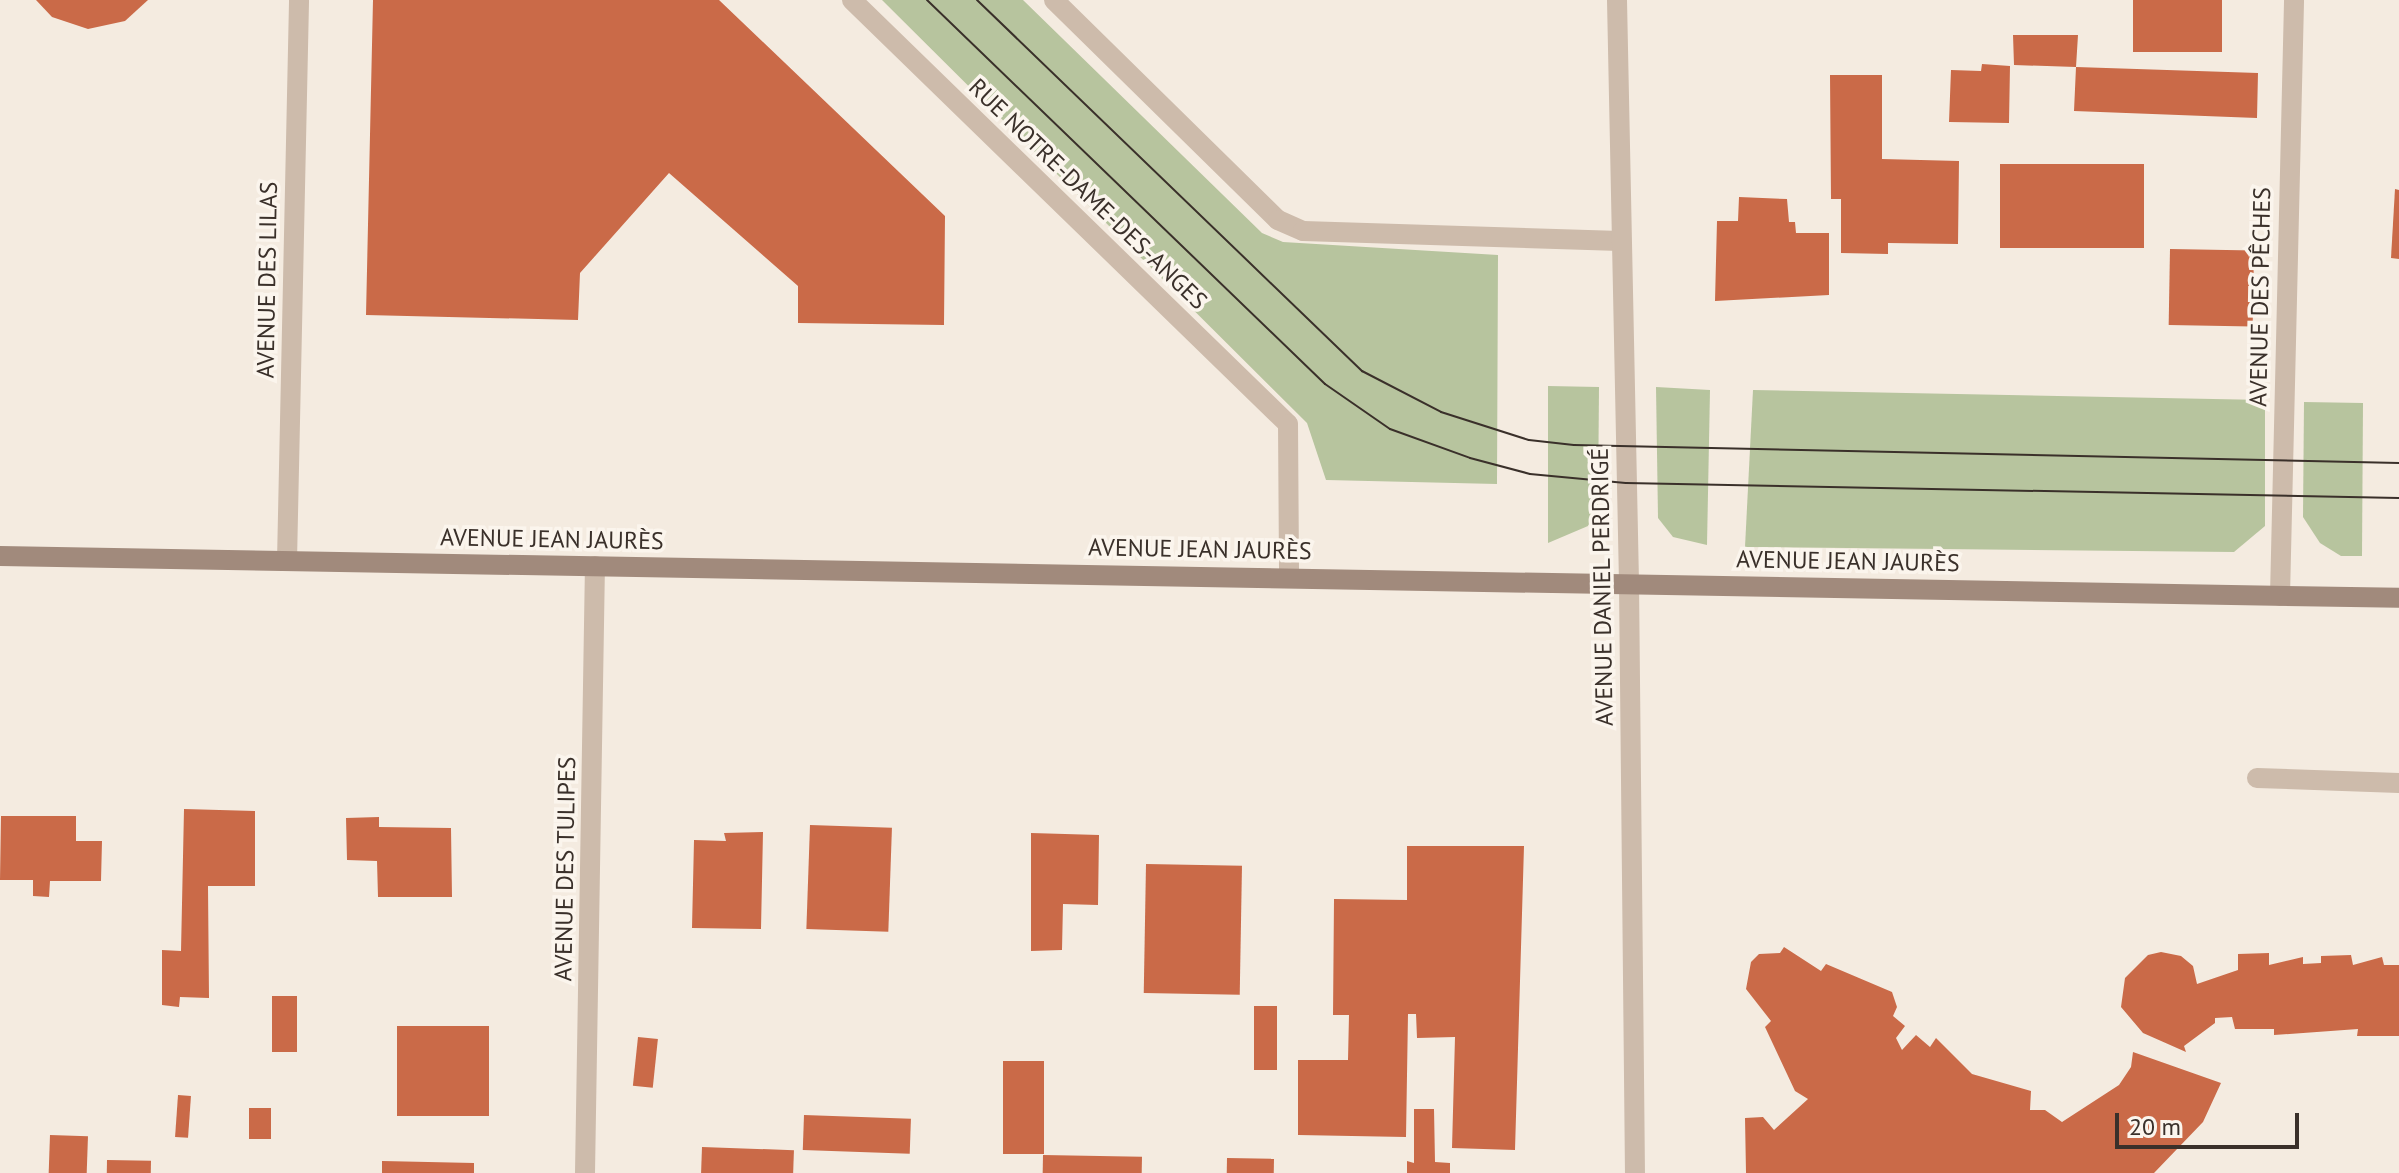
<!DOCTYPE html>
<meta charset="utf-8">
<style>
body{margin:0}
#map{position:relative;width:2399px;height:1173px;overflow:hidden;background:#f4ebe0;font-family:"PT Sans",sans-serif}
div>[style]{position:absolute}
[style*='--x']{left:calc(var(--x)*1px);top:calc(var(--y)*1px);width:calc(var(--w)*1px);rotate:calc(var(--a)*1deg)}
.green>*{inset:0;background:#b7c49e}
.building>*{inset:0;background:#ca6a48;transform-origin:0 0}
.service>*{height:20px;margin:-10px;padding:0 10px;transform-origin:10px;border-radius:10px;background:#cdbbab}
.minor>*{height:20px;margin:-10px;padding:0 10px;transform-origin:10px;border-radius:10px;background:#cdbbab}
.tertiary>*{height:20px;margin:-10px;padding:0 10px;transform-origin:10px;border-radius:10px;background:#cdbbab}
.secondary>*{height:20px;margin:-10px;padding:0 10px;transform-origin:10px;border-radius:10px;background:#a18a7c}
.tram>*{height:2px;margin:-1px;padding:0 1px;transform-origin:1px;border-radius:1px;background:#3a302a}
span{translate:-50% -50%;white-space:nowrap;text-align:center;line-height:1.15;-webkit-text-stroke:7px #fbf5ed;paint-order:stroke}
.street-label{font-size:24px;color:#3a302a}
.scale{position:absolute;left:2115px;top:1113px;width:184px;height:36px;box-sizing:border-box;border:4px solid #3a302a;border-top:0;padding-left:10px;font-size:24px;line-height:28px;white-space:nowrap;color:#3a302a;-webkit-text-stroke:6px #fbf5ed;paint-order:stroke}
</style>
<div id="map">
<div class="green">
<div style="clip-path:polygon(882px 0,1023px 0,1262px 233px,1283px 242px,1498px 255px,1497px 484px,1326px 480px,1307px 423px)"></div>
<div style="clip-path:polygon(1548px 386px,1599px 387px,1598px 505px,1588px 526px,1548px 543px)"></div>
<div style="clip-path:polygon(1656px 387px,1710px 390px,1707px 545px,1673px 537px,1658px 518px)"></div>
<div style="clip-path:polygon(1753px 390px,2265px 400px,2265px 526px,2234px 552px,1745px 547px)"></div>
<div style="clip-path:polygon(2304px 402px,2363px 403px,2362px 556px,2341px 556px,2320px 543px,2303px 517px)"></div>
</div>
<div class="building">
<div style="clip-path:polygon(36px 0,148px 0,125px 21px,88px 29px,52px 17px)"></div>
<div style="clip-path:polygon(373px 0,719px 0,945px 216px,944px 325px,798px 323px,798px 286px,669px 173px,580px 273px,578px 320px,366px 315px)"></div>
<div style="left:2133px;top:0;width:89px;height:52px"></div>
<div style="clip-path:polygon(2013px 35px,2078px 35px,2076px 67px,2258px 73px,2257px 118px,2074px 111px,2076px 67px,2014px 65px)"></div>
<div style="clip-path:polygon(1982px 64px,2010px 66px,2009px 123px,1949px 122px,1951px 70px,1981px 71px)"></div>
<div style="clip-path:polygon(1830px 75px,1882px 75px,1882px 159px,1959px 161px,1958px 244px,1888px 243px,1888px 254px,1841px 253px,1841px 199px,1831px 199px)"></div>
<div style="left:2000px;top:164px;width:144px;height:84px"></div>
<div style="clip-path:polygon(2395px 189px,2399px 190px,2399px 259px,2391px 258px)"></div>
<div style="clip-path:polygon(1739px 197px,1787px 199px,1789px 222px,1795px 222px,1796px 233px,1829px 233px,1829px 295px,1715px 301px,1717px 221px,1738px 221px)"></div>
<div style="left:2170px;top:249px;width:84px;height:76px;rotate:1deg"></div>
<div style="clip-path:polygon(184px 809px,255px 811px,255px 886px,208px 886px,209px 998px,180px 997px,179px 1007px,162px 1005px,162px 950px,181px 951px)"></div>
<div style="clip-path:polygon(1px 816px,76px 816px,76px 841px,102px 841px,101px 881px,50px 881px,49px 897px,33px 896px,33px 880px,0 880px)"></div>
<div style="clip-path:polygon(379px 817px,379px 827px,451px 828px,452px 897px,378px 897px,377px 861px,347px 860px,346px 818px)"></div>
<div style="left:810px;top:825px;width:82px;height:104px;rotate:2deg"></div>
<div style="clip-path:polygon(763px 832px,761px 929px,692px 928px,694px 840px,726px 841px,724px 833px)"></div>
<div style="clip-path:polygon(1031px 833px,1099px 835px,1098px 905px,1063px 904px,1062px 950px,1031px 951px)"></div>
<div style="clip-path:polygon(1407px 846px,1524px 846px,1515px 1150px,1452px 1148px,1455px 1037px,1417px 1038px,1416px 1014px,1408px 1014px,1406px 1137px,1298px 1135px,1298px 1060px,1348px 1060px,1349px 1015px,1333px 1015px,1334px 899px,1407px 900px)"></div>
<div style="left:1146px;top:864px;width:96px;height:129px;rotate:1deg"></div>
<div style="clip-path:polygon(1784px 947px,1821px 971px,1826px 964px,1892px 992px,1897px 1007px,1893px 1016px,1905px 1026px,1896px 1038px,1902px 1050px,1916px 1035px,1930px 1047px,1936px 1038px,1972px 1074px,2031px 1091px,2030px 1110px,2045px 1110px,2062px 1122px,2119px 1085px,2131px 1067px,2133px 1052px,2221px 1083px,2203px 1122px,2154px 1173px,1746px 1173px,1745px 1118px,1763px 1117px,1774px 1130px,1808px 1099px,1795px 1091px,1765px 1027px,1771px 1021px,1746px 989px,1751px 962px,1759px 954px,1780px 953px)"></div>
<div style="clip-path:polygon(2161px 952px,2181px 956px,2193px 966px,2197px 984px,2238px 970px,2238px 954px,2269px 953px,2269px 965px,2303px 957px,2303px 964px,2321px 963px,2321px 956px,2351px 955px,2353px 965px,2382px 957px,2384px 965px,2399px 965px,2399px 1036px,2357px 1036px,2358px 1029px,2274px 1035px,2274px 1029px,2235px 1029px,2232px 1017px,2215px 1018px,2215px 1023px,2184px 1046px,2186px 1052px,2143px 1033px,2121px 1007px,2125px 978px,2148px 955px)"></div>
<div style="left:272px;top:996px;width:25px;height:56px"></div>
<div style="left:1254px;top:1006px;width:23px;height:64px"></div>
<div style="left:397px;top:1026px;width:92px;height:90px"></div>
<div style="left:638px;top:1037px;width:20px;height:49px;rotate:6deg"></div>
<div style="left:1003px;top:1061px;width:41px;height:93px"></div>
<div style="left:178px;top:1095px;width:13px;height:42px;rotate:4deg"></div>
<div style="left:249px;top:1108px;width:22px;height:31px"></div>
<div style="clip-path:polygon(1414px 1109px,1434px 1109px,1435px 1162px,1450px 1163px,1450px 1173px,1407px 1173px,1407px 1161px,1414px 1163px)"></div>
<div style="left:804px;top:1115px;width:107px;height:35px;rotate:2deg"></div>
<div style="left:50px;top:1135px;width:38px;height:38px;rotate:2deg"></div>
<div style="left:702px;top:1147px;width:92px;height:26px;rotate:2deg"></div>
<div style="left:1043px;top:1155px;width:99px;height:18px;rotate:1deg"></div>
<div style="left:1227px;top:1158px;width:47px;height:15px;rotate:1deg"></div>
<div style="left:107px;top:1160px;width:44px;height:13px;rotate:1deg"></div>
<div style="clip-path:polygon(382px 1161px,474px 1163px,474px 1173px,382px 1173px)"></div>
</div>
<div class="service">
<div style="--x:2257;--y:778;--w:142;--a:2"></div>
</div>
<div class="minor">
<div style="--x:852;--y:0;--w:608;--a:44.2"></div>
<div style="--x:1288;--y:424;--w:153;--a:89.6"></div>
<div style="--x:1054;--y:0;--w:314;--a:44.5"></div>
<div style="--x:1278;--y:220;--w:27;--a:24"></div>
<div style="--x:1303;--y:231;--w:317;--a:1.8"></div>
<div style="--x:1617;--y:0;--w:582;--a:88.82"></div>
<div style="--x:287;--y:561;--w:561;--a:-88.77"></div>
<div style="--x:2280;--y:596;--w:596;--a:-88.65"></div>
<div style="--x:585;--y:1173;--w:607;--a:-89.06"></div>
</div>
<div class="tertiary">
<div style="--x:1629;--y:582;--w:591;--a:89.42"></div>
</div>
<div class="secondary">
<div style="--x:0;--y:556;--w:2399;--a:1"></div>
</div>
<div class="tram">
<div style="--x:927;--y:0;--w:553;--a:43.97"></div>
<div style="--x:1325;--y:384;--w:79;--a:34.7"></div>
<div style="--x:1390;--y:429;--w:85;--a:19.9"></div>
<div style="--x:1470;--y:458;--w:62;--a:14.9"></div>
<div style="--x:1530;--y:474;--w:96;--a:5.4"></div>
<div style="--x:1626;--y:483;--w:773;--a:1.11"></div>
<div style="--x:977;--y:0;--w:535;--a:43.94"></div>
<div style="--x:1362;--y:371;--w:89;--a:27.4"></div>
<div style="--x:1441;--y:412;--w:92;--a:17.7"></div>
<div style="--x:1529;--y:440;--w:45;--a:6.3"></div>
<div style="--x:1574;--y:445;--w:825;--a:1.25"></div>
</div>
<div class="street-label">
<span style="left:1088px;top:194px;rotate:44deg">RUE NOTRE-DAME-DES-ANGES</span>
<span style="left:267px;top:280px;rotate:-89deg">AVENUE DES LILAS</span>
<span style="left:2260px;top:297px;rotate:-89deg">AVENUE DES PÊCHES</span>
<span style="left:552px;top:539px;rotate:1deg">AVENUE JEAN JAURÈS</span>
<span style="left:1200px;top:549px;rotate:1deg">AVENUE JEAN JAURÈS</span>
<span style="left:1848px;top:561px;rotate:1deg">AVENUE JEAN JAURÈS</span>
<span style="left:1602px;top:587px;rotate:-91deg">AVENUE DANIEL PERDRIGÉ</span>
<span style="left:565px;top:869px;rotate:-89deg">AVENUE DES TULIPES</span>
</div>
<div class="scale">20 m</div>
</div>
